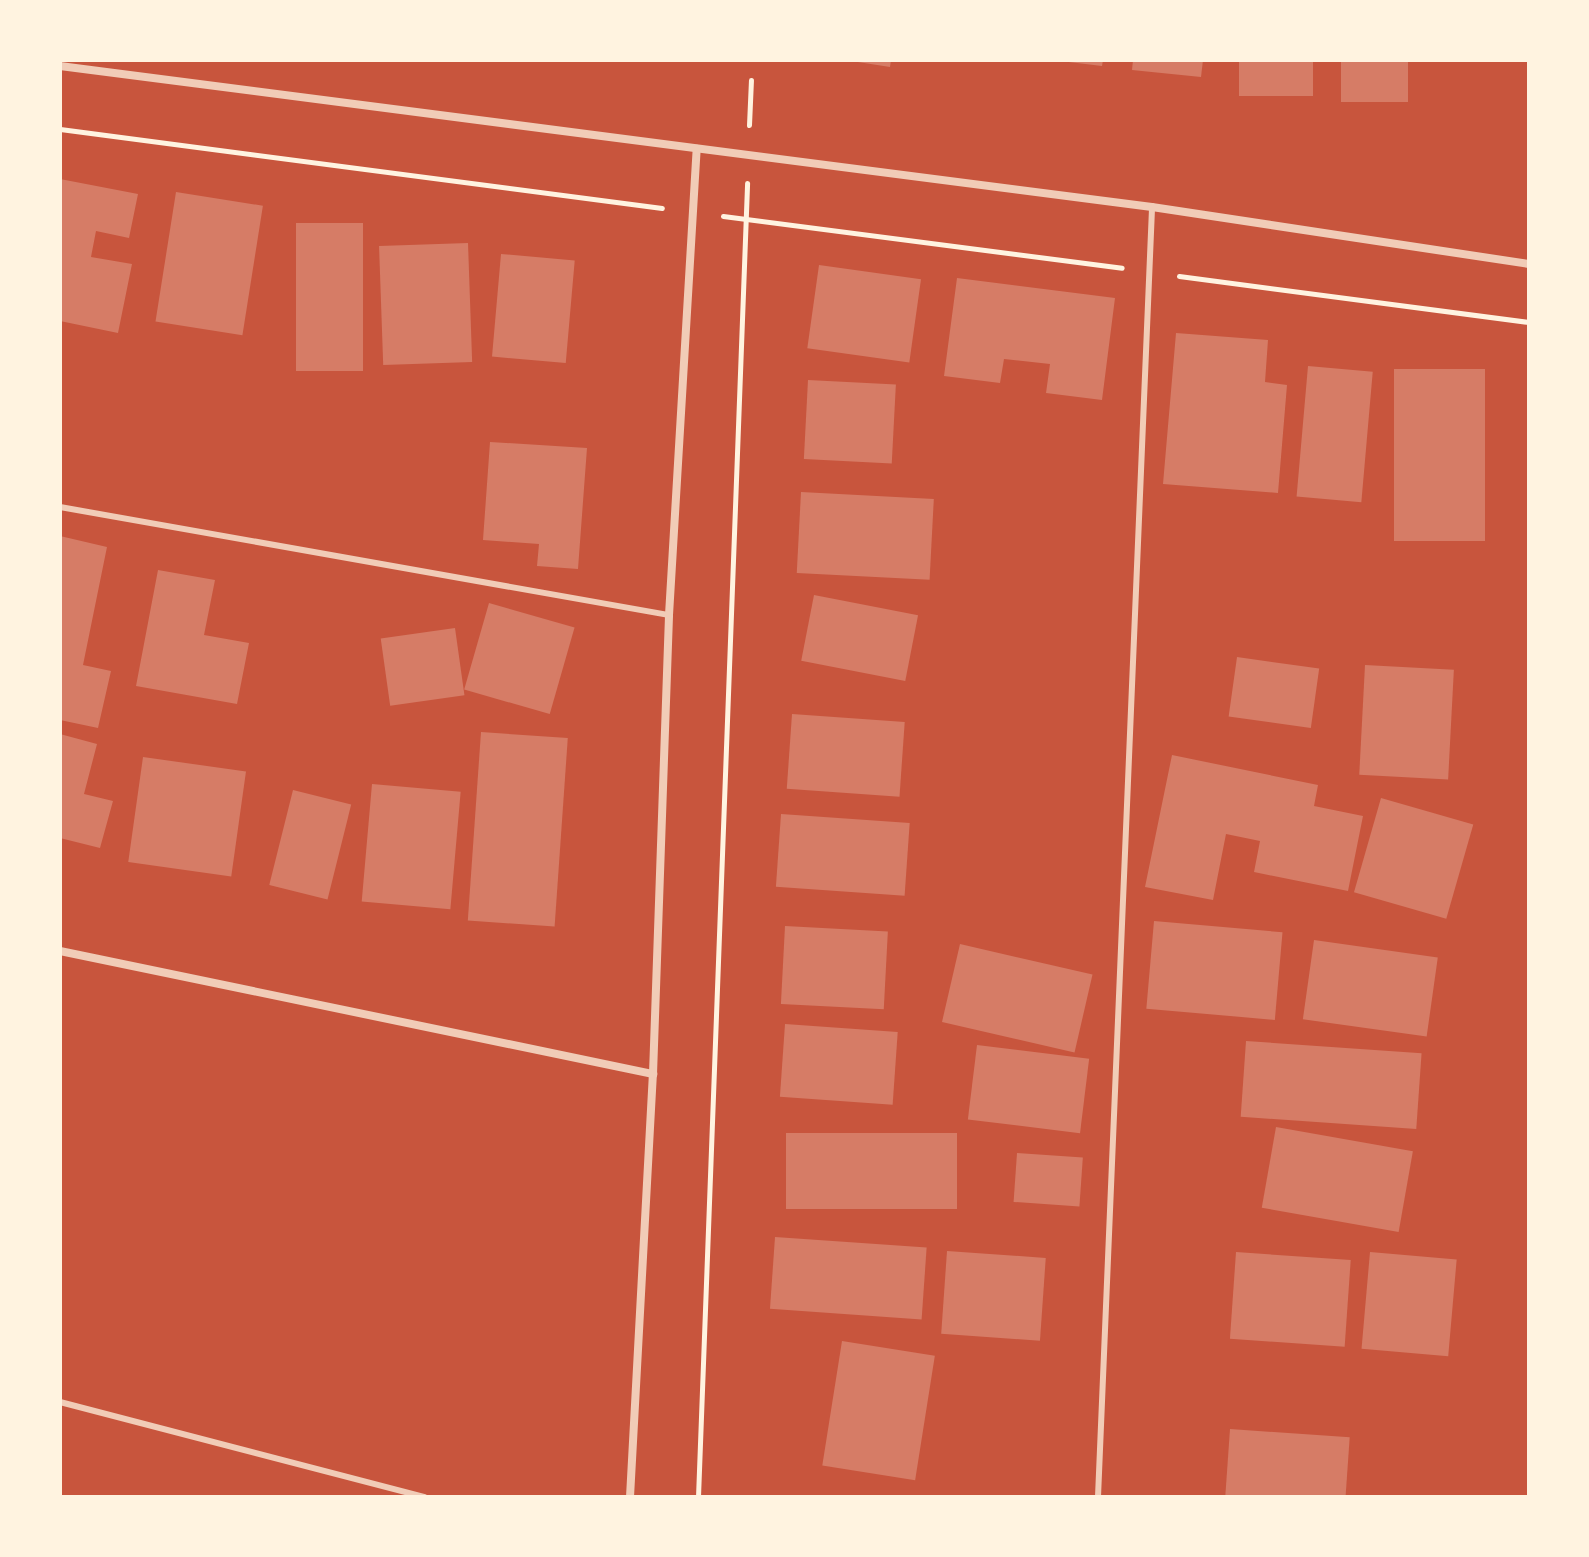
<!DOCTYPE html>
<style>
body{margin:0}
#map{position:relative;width:1589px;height:1557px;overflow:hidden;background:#c8553d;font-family:"Noto Serif",serif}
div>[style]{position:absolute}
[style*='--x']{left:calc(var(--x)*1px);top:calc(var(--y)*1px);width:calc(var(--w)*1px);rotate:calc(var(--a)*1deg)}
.building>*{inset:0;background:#d67c66;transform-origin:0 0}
.path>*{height:5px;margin:-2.5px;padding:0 2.5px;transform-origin:2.5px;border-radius:2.5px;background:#fff3e0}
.service>*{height:6px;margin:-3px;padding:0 3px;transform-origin:3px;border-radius:3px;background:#f1ccb7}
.minor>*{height:8px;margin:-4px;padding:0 4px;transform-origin:4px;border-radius:4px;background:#f1ccb7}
span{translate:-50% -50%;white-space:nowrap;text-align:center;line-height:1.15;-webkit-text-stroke:8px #fff3e0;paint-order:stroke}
.frame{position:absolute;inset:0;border:62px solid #fff3e0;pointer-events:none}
</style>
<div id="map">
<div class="building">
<div style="clip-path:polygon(845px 60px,891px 60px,890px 67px)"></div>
<div style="clip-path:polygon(1052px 60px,1103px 60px,1102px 66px)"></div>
<div style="clip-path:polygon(1133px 60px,1203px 60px,1201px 77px,1132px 70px)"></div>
<div style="left:1239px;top:60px;width:74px;height:36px"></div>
<div style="left:1341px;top:60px;width:67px;height:42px"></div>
<div style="clip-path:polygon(60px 179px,138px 194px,129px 238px,96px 231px,91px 257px,132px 264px,118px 333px,60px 321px)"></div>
<div style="left:176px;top:192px;width:88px;height:131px;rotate:9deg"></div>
<div style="left:363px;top:223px;width:148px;height:67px;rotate:90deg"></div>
<div style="left:468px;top:243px;width:119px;height:89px;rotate:88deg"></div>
<div style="left:501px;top:254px;width:74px;height:103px;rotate:5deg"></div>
<div style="left:819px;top:265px;width:103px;height:84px;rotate:8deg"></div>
<div style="clip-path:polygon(957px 278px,1115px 298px,1102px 400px,1046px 393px,1050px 364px,1004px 359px,1000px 383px,944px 376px)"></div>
<div style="clip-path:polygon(1176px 333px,1268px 340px,1265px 382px,1287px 385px,1278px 493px,1163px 484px)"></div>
<div style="left:1308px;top:366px;width:65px;height:131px;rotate:5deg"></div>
<div style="left:1485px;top:369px;width:172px;height:91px;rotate:90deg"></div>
<div style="left:808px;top:380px;width:88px;height:79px;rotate:3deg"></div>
<div style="clip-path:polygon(490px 442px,587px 448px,578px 569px,537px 566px,539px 544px,483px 540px)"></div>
<div style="left:801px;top:492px;width:133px;height:81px;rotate:3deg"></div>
<div style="clip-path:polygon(60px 536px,107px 547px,83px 665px,111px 671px,98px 728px,60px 720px)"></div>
<div style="clip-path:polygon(158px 570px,215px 580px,204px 635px,249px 643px,237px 704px,136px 686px)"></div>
<div style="left:814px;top:595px;width:106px;height:67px;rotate:11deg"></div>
<div style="left:489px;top:603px;width:89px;height:90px;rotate:16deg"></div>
<div style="left:455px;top:628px;width:68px;height:75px;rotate:82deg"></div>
<div style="left:1237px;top:657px;width:83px;height:60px;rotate:8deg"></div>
<div style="left:1365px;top:665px;width:89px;height:110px;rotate:3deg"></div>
<div style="left:792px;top:714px;width:113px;height:75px;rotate:4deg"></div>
<div style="left:481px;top:732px;width:87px;height:189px;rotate:4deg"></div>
<div style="clip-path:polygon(60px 734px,97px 744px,84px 794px,113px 801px,100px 848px,60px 838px)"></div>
<div style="clip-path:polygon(1172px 755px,1318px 785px,1314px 806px,1363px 816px,1348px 891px,1254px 872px,1260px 841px,1226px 834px,1213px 900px,1145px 887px)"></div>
<div style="left:143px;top:757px;width:104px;height:106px;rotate:8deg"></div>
<div style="left:372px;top:784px;width:89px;height:118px;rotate:5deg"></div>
<div style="left:293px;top:790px;width:60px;height:98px;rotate:14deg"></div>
<div style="left:1381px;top:798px;width:96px;height:98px;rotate:16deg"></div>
<div style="left:781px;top:814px;width:129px;height:73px;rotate:4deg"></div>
<div style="left:1154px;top:921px;width:129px;height:88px;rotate:5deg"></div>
<div style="left:785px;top:926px;width:103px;height:78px;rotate:3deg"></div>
<div style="left:1314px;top:940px;width:125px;height:80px;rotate:8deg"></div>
<div style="left:960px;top:944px;width:136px;height:80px;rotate:13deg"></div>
<div style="left:785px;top:1024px;width:113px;height:73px;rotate:4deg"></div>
<div style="left:1246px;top:1041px;width:176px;height:76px;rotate:4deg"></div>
<div style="left:977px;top:1045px;width:113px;height:75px;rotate:7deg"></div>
<div style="left:1276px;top:1127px;width:139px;height:82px;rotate:10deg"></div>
<div style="left:786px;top:1133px;width:171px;height:76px"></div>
<div style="left:1017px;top:1153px;width:66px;height:49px;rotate:4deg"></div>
<div style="left:775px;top:1237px;width:152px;height:72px;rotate:4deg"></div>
<div style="left:947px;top:1251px;width:99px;height:83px;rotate:4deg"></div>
<div style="left:1236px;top:1252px;width:115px;height:87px;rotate:4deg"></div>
<div style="left:1370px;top:1252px;width:87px;height:97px;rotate:5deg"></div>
<div style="left:842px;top:1341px;width:94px;height:126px;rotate:9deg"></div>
<div style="left:1230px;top:1429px;width:120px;height:68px;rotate:4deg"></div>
</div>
<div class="path">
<div style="--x:749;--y:125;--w:45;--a:-87.5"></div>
<div style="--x:60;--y:129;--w:607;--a:7.48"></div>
<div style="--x:723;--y:216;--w:402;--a:7.4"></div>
<div style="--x:1179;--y:276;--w:353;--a:7.5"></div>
<div style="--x:698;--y:1497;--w:1315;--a:-87.86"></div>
</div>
<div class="service">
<div style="--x:60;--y:507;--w:619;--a:10.06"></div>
<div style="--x:60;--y:1402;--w:377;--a:14.6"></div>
<div style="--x:1098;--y:1497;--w:1291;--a:-87.6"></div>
</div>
<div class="minor">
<div style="--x:60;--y:66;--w:1101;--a:7.36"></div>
<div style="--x:1152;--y:207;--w:381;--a:8.6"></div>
<div style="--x:60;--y:951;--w:606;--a:11.72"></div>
<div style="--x:630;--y:1497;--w:424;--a:-86.9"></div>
<div style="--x:653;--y:1074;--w:459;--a:-88"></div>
<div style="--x:669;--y:615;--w:467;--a:-86.6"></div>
</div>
<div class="frame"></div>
</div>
